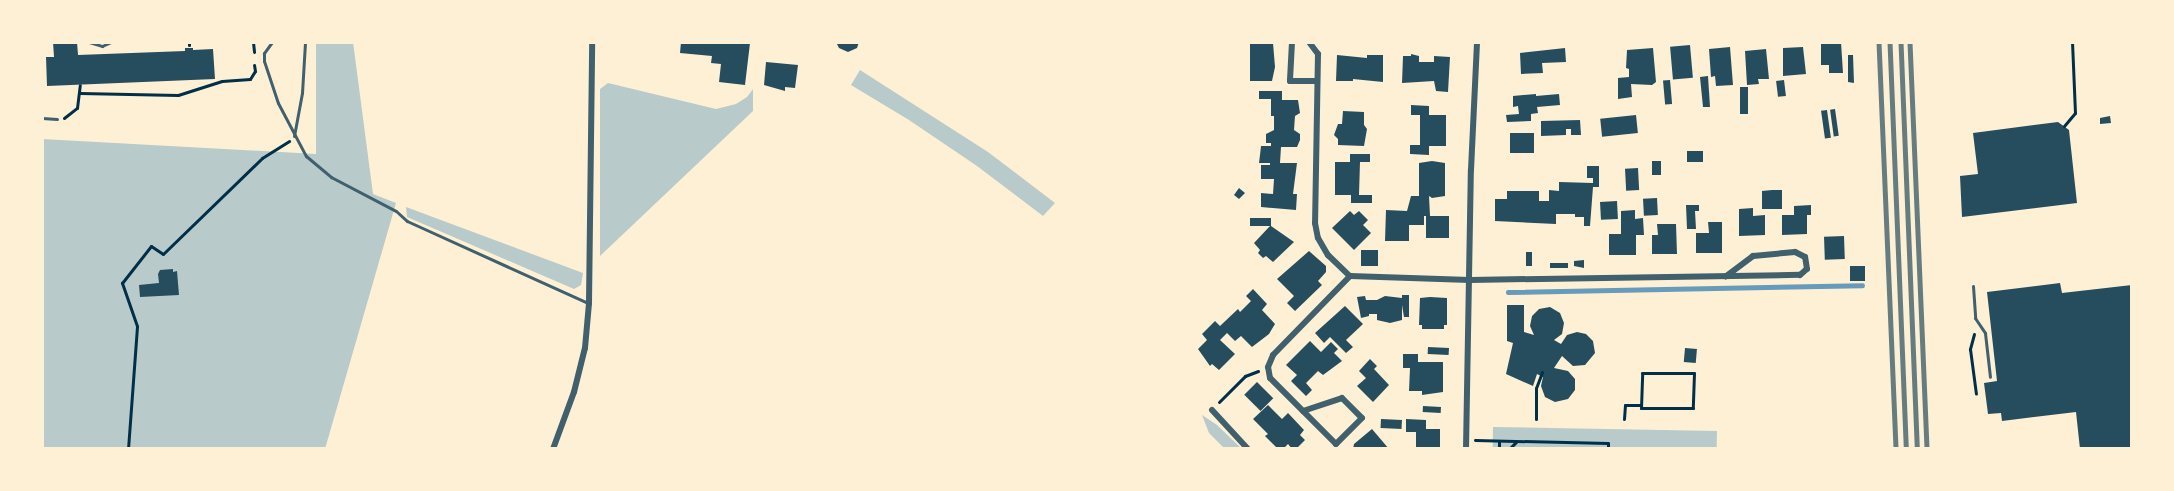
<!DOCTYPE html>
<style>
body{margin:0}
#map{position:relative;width:2174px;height:491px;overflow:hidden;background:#fdf0d5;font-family:Manrope,sans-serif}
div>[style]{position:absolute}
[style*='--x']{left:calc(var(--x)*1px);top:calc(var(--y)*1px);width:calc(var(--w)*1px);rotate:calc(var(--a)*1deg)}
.green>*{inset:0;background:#b9caca;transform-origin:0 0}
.stream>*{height:4.5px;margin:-2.25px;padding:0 2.25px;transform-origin:2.25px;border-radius:2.25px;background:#669bbc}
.building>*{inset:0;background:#264d5e;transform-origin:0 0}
.path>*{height:3px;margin:-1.5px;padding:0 1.5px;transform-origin:1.5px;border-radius:1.5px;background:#003049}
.service>*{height:3px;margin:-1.5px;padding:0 1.5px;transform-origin:1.5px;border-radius:1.5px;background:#3f606c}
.minor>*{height:6px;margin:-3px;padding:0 3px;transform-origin:3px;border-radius:3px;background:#3f606c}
.rail>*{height:4.5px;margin:-2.25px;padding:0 2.25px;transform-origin:2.25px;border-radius:2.25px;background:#657d81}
span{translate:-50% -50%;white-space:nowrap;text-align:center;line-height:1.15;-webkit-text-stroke:4.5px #fdf0d5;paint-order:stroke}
.frame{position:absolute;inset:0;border:44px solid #fdf0d5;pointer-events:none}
</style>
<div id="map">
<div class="green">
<div style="clip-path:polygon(316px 42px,353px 42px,373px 194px,396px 203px,325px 449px,42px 449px,42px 139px,316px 154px)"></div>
<div style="clip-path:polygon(860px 70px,988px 152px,1055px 203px,1043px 216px,977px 166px,909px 120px,851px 85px)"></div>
<div style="clip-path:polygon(608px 83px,716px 109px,736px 104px,747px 97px,753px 89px,753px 111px,600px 256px,600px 89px)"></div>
<div style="clip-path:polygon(406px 207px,583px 273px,581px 285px,574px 289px,407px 217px)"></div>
<div style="clip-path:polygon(1202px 415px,1217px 425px,1242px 449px,1225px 449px,1209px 433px)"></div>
<div style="left:1493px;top:427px;width:224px;height:22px;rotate:1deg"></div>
</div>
<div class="stream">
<div style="--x:1508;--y:292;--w:354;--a:-1.1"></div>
</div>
<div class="building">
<div style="clip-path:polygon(53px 42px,77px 42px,78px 55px,185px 51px,185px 48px,193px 48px,193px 50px,213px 49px,215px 79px,47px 86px,46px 57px,54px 57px)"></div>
<div style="clip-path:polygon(681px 42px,750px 43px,745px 85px,719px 82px,721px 64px,711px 63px,712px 56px,680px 53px)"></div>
<div style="clip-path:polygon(836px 42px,859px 42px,857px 48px,848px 52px,839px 48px)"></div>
<div style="clip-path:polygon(1250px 42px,1273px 43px,1275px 67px,1272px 81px,1250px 81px)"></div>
<div style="clip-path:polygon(1821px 42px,1841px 42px,1843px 73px,1829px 73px,1829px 65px,1821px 65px)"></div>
<div style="left:1690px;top:45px;width:33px;height:20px;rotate:85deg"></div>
<div style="clip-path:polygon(1730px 47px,1733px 85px,1716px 86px,1715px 76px,1711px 77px,1709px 49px)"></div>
<div style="clip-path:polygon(1803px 47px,1806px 74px,1783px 76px,1783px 48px)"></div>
<div style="clip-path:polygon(1565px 48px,1566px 62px,1542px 63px,1543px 73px,1521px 74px,1520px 53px)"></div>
<div style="clip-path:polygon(1653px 48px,1656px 82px,1652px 85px,1631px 84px,1632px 97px,1618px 99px,1618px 78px,1629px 77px,1629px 69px,1626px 68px,1627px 50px)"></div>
<div style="clip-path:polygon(1766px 49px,1769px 79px,1758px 79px,1759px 84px,1747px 85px,1745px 51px)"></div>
<div style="clip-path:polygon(1411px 54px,1419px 56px,1419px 62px,1434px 62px,1434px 56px,1450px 57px,1448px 92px,1436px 91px,1434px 81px,1402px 83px,1403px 56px,1411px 56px)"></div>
<div style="clip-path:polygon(1337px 55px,1367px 58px,1367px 55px,1383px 55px,1383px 82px,1353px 79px,1353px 81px,1336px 81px)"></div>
<div style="clip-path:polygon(1848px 55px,1853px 55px,1854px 83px,1848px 82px)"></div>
<div style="clip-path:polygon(766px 62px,798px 65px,795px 88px,785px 87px,785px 91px,764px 85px)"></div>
<div style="clip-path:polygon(1708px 76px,1710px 107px,1703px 107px,1700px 77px)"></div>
<div style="left:1670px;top:80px;width:24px;height:7px;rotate:85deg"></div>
<div style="left:1784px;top:80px;width:16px;height:8px;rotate:83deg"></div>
<div style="left:1740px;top:87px;width:8px;height:27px"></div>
<div style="clip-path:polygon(1259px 91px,1282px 91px,1282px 100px,1298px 100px,1300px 113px,1295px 116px,1294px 130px,1300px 134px,1300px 140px,1297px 147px,1281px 147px,1280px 163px,1297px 163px,1293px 194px,1297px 194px,1296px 210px,1261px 207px,1261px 193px,1273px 194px,1274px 179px,1261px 179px,1261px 165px,1270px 165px,1270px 163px,1259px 163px,1260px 155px,1261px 146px,1271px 146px,1271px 143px,1266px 143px,1266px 134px,1274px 130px,1274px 116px,1271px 116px,1271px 99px,1259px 99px)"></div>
<div style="clip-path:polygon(1536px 94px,1536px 96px,1559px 94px,1560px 105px,1537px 107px,1538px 113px,1531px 114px,1531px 121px,1507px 122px,1506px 115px,1519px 114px,1518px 106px,1513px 107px,1513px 96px)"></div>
<div style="clip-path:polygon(1411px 105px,1429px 106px,1429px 115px,1446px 115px,1446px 146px,1429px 146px,1429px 155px,1410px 154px,1410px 145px,1420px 145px,1420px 115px,1411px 115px)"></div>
<div style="left:1835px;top:109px;width:27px;height:5px;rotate:82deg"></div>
<div style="left:1827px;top:110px;width:28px;height:6px;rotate:82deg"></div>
<div style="clip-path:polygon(1343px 111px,1364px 112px,1364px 125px,1367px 129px,1364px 146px,1338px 145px,1338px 139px,1334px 135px,1338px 124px,1342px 124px)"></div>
<div style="left:1636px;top:115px;width:18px;height:36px;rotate:84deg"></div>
<div style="clip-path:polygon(2110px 116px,2111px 123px,2100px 124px,2100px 118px)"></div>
<div style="clip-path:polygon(1580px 120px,1581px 135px,1571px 135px,1571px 129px,1566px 129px,1566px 135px,1541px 136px,1541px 121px)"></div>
<div style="clip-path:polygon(2058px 122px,2069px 130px,2077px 203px,1962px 217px,1960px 176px,1978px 174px,1973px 133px)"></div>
<div style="left:1510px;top:133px;width:24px;height:20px"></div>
<div style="left:1687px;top:151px;width:16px;height:11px"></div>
<div style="clip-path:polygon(1350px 154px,1370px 154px,1370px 162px,1360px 162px,1359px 195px,1372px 195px,1372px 203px,1351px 203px,1351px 195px,1335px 195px,1335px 162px,1350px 162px)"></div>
<div style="clip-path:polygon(1432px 161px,1445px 163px,1445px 196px,1432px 198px,1429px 196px,1430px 216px,1449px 216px,1449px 238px,1426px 238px,1426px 216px,1424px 216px,1424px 225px,1409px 225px,1409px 241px,1385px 241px,1386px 210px,1407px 211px,1411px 196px,1419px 196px,1419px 163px)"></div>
<div style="left:1652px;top:161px;width:9px;height:14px"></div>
<div style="clip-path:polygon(1587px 166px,1599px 166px,1599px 187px,1593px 187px,1590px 226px,1584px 226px,1584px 217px,1575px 217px,1575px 214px,1556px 214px,1556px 224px,1495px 221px,1495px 199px,1507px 199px,1507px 191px,1539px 191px,1539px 201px,1549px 201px,1549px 190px,1559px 191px,1559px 182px,1593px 183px,1593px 178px,1587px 178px)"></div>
<div style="left:1638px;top:168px;width:22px;height:13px;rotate:87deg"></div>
<div style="clip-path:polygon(1239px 188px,1245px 193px,1239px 199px,1234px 195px)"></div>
<div style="clip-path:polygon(1772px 190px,1782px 190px,1782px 209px,1762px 209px,1762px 191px)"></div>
<div style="left:1657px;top:198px;width:17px;height:14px;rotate:87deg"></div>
<div style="left:1617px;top:201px;width:18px;height:17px;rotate:87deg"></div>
<div style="clip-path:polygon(1686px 205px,1699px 205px,1699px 211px,1695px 211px,1696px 229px,1687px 229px)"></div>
<div style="clip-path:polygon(1811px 205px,1811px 215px,1807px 215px,1807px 234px,1782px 235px,1782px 215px,1794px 215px,1794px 206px)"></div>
<div style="clip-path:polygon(1753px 208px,1753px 216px,1765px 215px,1765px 235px,1739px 236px,1739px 209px)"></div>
<div style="clip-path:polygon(1635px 210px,1635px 219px,1643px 218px,1644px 235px,1636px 235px,1636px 255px,1609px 255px,1609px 234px,1621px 234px,1621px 211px)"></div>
<div style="clip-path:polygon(1350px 211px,1354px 215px,1359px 211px,1368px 220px,1363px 225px,1371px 233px,1354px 250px,1332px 228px)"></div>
<div style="clip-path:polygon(1250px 218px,1271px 218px,1271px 226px,1294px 242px,1273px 262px,1266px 256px,1263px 258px,1258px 253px,1260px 250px,1254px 243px,1270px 226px,1250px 226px)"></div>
<div style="clip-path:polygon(1708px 222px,1722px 222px,1722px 253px,1696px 253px,1696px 233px,1709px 233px)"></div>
<div style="clip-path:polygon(1657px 224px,1676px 224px,1677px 254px,1652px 254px,1652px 235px,1658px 235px)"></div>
<div style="left:1844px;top:236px;width:23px;height:20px;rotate:88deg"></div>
<div style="left:1361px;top:250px;width:17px;height:16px"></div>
<div style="clip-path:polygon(1309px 251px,1326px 266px,1326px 272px,1318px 281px,1322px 285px,1295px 311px,1287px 303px,1294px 296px,1277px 279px)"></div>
<div style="left:1526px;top:252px;width:6px;height:14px"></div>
<div style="clip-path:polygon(1584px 260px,1584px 268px,1574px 266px,1574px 261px)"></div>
<div style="left:1550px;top:263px;width:18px;height:5px"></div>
<div style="left:1850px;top:266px;width:15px;height:15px"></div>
<div style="clip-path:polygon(173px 269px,173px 272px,177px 271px,179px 295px,140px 297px,139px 285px,159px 283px,158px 274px,160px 270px)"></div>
<div style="clip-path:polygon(2060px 283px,2062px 293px,2132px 285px,2132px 449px,2080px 449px,2076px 412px,2002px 421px,2001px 413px,1988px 414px,1984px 383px,1997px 381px,1987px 292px)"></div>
<div style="clip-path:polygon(1253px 289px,1267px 304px,1262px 310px,1275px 324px,1269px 334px,1252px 347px,1241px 336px,1235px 341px,1227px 333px,1220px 340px,1235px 354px,1219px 370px,1212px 364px,1210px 366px,1198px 349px,1207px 340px,1202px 334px,1215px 321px,1220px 326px,1238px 309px,1240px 312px,1251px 301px,1246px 296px)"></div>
<div style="clip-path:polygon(1402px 295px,1409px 295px,1409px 317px,1404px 317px,1402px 305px,1402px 320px,1390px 323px,1377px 320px,1377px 314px,1369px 314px,1369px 316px,1361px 318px,1357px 297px,1365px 296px,1366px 300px,1377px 300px,1385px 296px,1402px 298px)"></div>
<div style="clip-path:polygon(1430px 297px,1447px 298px,1447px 325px,1444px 325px,1444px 329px,1422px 329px,1422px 325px,1419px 325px,1420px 298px)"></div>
<div style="clip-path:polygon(1507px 305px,1524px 305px,1524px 332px,1534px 335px,1530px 326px,1532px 316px,1539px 309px,1550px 307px,1560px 313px,1564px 323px,1562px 334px,1554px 340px,1561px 344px,1567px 335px,1577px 332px,1586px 334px,1593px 341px,1595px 353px,1585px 365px,1573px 366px,1562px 356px,1554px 368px,1568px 371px,1575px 379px,1575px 390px,1568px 399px,1555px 402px,1545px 397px,1541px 386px,1543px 377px,1537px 374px,1533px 386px,1506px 374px,1513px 343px,1507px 341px)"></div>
<div style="clip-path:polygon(1345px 306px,1363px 324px,1346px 340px,1353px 347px,1346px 353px,1330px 337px,1324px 343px,1315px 333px)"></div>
<div style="clip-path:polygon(1310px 341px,1321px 352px,1331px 342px,1338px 349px,1334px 353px,1342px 361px,1323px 375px,1318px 371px,1306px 383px,1312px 390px,1306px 396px,1291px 381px,1297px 375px,1286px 365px)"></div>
<div style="left:1428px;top:347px;width:21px;height:7px;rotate:3deg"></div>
<div style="left:1685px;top:348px;width:12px;height:14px;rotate:5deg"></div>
<div style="clip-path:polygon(1403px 354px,1418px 354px,1418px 362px,1443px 362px,1443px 392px,1422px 395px,1422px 391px,1409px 391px,1410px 368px,1403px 368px)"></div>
<div style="clip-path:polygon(1370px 359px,1377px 366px,1374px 369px,1389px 385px,1373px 402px,1357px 386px,1366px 378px,1359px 371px)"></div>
<div style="left:1257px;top:382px;width:23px;height:18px;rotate:45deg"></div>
<div style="clip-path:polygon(1268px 405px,1282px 419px,1288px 413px,1304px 430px,1300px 435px,1305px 440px,1298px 447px,1300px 449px,1292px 449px,1288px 444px,1283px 449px,1278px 449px,1265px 436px,1268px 434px,1253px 419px)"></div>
<div style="left:1423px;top:406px;width:18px;height:6px;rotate:3deg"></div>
<div style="left:1381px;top:419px;width:21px;height:9px;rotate:3deg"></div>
<div style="clip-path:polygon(1406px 419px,1426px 420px,1426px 429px,1440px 429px,1440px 449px,1416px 449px,1416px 432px,1406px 432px)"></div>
<div style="clip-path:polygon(1372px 429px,1389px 449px,1353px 449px,1354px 444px)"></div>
</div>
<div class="path">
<div style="--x:253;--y:42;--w:10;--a:84"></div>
<div style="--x:189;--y:45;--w:3;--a:-90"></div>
<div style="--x:80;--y:93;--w:98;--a:1.2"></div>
<div style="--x:178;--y:95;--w:46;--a:-17.7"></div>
<div style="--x:222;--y:81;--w:28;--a:-4"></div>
<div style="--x:250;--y:79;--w:9;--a:-58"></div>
<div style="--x:255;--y:71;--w:6;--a:-99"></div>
<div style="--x:64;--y:118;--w:16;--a:-38"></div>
<div style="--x:77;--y:108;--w:23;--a:-83"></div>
<div style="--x:2064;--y:126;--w:17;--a:-50"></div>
<div style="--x:2075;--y:113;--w:71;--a:-92.4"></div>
<div style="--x:1974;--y:334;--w:16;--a:105"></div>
<div style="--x:1970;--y:349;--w:45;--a:82.4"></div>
<div style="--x:1642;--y:373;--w:52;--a:0"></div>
<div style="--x:1694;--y:373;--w:35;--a:92"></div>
<div style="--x:1693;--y:408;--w:52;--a:180"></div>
<div style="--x:1641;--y:408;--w:35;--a:-88"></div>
<div style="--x:1219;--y:402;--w:37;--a:-45"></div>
<div style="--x:1245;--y:376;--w:14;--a:-21"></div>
<div style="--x:1536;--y:419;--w:31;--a:-90"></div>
<div style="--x:1536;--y:388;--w:17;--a:-69"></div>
<div style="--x:1624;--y:419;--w:14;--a:-86"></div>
<div style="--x:1625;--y:405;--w:16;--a:0"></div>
<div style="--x:1475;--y:440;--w:133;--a:1.3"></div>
<div style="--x:1608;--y:443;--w:6;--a:90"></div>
<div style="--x:128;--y:449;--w:123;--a:-85.8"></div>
<div style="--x:137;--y:326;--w:46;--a:-109.2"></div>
<div style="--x:122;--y:283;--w:47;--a:-51.9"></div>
<div style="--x:151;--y:246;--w:14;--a:34"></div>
<div style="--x:163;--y:254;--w:138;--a:-44.1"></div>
<div style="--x:262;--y:158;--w:32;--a:-32"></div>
<div style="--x:1499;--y:449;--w:8;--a:-90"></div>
<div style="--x:1509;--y:449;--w:10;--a:-45"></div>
</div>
<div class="service">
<div style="--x:89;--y:42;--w:14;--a:17"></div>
<div style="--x:102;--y:46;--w:10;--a:-24"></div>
<div style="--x:272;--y:42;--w:14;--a:126"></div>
<div style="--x:264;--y:53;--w:8;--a:90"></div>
<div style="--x:264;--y:61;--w:44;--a:71.6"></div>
<div style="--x:278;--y:103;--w:60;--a:62.2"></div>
<div style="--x:306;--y:156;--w:33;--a:40"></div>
<div style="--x:331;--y:177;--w:73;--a:27.6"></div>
<div style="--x:396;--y:211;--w:15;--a:42"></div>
<div style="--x:407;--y:221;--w:199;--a:24.4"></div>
<div style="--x:42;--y:118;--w:15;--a:4"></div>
<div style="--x:294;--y:136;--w:44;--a:-79.5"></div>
<div style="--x:302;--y:93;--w:51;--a:-86.6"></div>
<div style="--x:1973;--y:286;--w:32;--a:86"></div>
<div style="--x:1975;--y:318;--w:18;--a:56"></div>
<div style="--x:1985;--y:333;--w:44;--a:83.5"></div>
</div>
<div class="minor">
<div style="--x:1292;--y:42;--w:39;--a:93"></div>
<div style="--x:1290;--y:81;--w:27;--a:0"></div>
<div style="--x:1309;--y:42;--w:15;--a:53"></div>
<div style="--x:1318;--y:54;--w:169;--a:91"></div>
<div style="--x:1315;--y:223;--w:15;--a:79"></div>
<div style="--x:1318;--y:238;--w:20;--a:60"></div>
<div style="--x:1328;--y:255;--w:30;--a:44"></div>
<div style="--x:1350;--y:276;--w:120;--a:1.9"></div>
<div style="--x:1470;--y:280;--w:330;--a:-0.9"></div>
<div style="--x:1800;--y:275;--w:9;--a:-41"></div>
<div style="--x:1807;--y:269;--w:12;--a:-99"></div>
<div style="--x:1805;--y:257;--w:11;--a:-153"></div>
<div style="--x:1795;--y:252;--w:42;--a:174.6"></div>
<div style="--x:1753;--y:256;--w:34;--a:143"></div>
<div style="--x:1212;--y:410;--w:53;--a:47.3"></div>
<div style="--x:1303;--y:411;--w:41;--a:-18.4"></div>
<div style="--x:1342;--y:398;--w:28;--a:45"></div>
<div style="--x:1362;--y:418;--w:37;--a:135"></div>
<div style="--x:1336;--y:444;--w:93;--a:-135"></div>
<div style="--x:1270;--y:378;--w:11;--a:-100"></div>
<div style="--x:1268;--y:367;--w:13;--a:-67"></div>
<div style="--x:1273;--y:355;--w:110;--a:-45.7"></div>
<div style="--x:553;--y:449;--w:61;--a:-69.8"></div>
<div style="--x:574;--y:392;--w:45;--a:-76"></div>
<div style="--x:585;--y:348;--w:45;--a:-84.9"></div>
<div style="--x:589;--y:303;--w:261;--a:-89.3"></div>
<div style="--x:1466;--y:449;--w:279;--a:-89"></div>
<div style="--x:1471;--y:170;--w:128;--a:-87.3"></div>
</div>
<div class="rail">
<div style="--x:1879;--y:42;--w:407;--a:87.6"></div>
<div style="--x:1890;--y:42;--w:407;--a:87.7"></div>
<div style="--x:1901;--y:42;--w:407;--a:87.7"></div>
<div style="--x:1910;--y:42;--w:407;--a:87.6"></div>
</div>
<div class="frame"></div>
</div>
